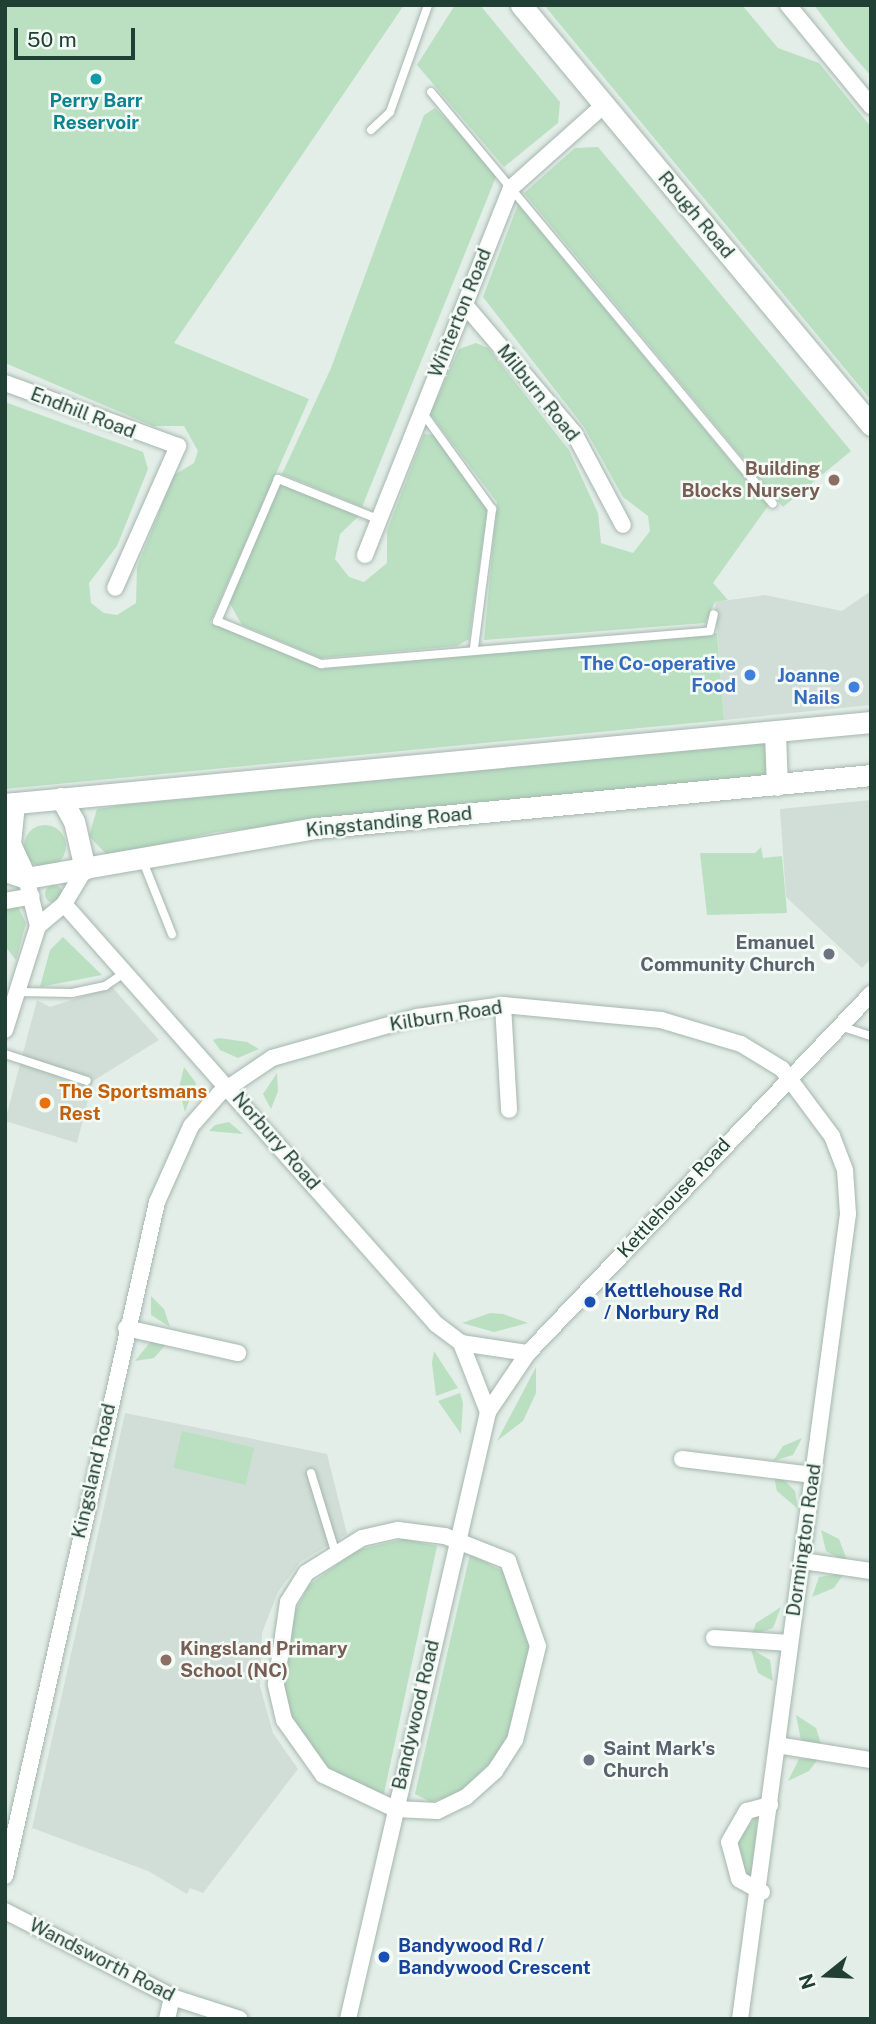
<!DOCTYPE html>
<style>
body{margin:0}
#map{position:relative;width:876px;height:2024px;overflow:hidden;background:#e3eee8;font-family:"Public Sans",sans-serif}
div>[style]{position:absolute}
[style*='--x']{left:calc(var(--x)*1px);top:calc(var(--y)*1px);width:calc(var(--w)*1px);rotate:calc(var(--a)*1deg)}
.built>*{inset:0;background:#d1ded7}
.green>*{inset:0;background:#bae0c1;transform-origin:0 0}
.round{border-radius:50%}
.roads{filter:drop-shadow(0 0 2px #a5b6af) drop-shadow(0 0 2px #a5b6af)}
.lane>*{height:8px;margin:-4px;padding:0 4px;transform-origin:4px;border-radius:4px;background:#fff}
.street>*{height:16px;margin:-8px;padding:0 8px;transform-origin:8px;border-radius:8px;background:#fff}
.secondary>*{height:21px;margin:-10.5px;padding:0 10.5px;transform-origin:10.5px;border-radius:10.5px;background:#fff}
.dots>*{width:19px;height:19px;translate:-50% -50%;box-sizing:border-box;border:4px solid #f4faf6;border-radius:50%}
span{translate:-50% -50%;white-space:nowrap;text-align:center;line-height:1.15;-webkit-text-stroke:5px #f4faf6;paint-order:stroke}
.culture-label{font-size:19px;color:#0d838f;font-weight:700}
.street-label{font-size:19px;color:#214035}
.education-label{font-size:19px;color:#785e54;font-weight:700}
.right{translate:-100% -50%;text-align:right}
.left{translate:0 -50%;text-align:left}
.shop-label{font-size:19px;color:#366cbe;font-weight:700}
.worship-label{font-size:19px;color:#5b616d;font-weight:700}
.food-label{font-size:19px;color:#c56008;font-weight:700}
.transit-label{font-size:19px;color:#164399;font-weight:700}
.frame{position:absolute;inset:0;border:7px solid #214035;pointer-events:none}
.north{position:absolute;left:792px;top:1940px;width:70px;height:70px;-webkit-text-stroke:5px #f4faf6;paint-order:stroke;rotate:252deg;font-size:19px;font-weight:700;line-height:28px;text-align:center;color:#214035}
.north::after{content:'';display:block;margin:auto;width:24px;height:32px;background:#214035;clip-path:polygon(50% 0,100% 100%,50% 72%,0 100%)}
.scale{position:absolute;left:14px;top:28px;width:121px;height:32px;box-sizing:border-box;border:4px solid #214035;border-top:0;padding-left:9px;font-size:21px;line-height:24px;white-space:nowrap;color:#214035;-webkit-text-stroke:5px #f4faf6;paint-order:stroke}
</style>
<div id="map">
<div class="built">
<div style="clip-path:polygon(871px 591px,871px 705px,724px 720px,715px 602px,765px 595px,842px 611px)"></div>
<div style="clip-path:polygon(871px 800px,871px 959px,862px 968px,786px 897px,780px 809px)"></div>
<div style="clip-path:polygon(112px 987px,159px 1040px,93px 1081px,77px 1143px,5px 1121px,37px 1000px,50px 1007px)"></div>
<div style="clip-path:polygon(125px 1413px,327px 1454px,347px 1534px,300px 1562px,278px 1592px,262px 1633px,260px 1686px,273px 1733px,298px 1769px,203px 1893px,190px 1888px,187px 1894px,148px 1871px,32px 1828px)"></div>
</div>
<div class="green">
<div style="clip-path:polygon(5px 5px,404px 5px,174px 343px,309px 399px,210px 623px,323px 669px,717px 633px,724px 720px,5px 789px,5px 402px,143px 452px,148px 469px,117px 546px,89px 583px,91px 603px,104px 613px,117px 615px,136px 603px,137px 567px,174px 475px,194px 463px,198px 451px,184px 426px,153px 426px,5px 363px)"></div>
<div style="clip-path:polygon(455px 5px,480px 5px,560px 102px,558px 123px,504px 167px,417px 65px)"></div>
<div style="clip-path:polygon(544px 5px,742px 5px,778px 48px,819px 63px,871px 127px,871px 400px)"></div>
<div style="clip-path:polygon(814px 5px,871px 5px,871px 76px,845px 46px)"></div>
<div style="clip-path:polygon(435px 108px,498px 172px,362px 507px,282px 474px,331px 368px,424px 115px)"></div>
<div style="clip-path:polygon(598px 147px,851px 451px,783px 507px,524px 193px,575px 148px)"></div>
<div style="clip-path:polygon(518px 204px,768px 506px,713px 583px,728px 600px,715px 602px,705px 623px,484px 640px,497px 502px,430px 414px,459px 349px,476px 343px,488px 348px,569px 450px,598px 513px,601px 543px,633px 553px,650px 531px,648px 516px,623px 497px,584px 427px,483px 297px)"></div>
<div style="clip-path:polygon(424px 434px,434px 435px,488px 505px,469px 639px,457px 646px,320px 658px,242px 625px,229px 602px,281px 482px,360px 515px,340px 534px,335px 559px,349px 577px,364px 582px,387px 563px,387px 531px)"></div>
<div style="clip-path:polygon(768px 740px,766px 777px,216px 832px,108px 856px,89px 836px,97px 809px,123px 805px)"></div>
<div class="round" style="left:24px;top:825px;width:42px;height:42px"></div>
<div style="clip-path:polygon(761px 847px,763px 858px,782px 856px,787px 913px,707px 915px,700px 853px,755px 853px)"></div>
<div class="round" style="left:45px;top:885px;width:18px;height:18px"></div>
<div style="clip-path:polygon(16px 903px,26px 923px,16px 960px,5px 946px,5px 906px)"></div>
<div style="clip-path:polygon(63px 937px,102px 975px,40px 987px,50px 950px)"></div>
<div style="clip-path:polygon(219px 1038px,247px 1042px,259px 1049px,238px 1058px,220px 1050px,213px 1040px)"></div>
<div style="clip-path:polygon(184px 1067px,196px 1083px,185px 1112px,179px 1088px)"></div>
<div style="clip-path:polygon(277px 1073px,278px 1091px,271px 1109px,263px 1094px)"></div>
<div style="clip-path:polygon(229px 1122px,243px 1134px,209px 1131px,215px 1125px)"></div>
<div style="clip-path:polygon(151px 1296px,164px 1309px,170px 1327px,151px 1315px)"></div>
<div style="clip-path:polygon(490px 1313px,503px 1314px,528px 1323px,494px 1332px,462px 1323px)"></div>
<div style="clip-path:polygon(151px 1341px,169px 1341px,154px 1358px,135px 1361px)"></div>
<div style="clip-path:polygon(434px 1351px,458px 1388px,436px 1396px,432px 1363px)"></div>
<div style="clip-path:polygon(536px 1367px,536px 1393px,523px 1421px,497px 1441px)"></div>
<div style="clip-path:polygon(460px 1393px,463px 1403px,461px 1434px,438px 1401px)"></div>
<div style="left:182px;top:1431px;width:74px;height:38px;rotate:13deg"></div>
<div style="clip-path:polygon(802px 1438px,793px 1455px,773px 1461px,783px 1446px)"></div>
<div style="clip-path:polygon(783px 1479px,795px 1491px,798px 1509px,777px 1491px,774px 1477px)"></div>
<div style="clip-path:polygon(821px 1530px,839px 1539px,848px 1563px,826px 1551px)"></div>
<div style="clip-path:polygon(404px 1539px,437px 1546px,383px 1798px,339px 1778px,303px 1741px,287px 1710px,281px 1661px,289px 1622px,309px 1585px,357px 1550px)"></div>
<div style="clip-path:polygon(470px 1554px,506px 1573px,525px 1614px,532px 1663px,504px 1749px,458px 1794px,431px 1802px,415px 1794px)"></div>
<div style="clip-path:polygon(844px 1573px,834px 1588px,812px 1597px,819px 1577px)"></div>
<div style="clip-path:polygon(781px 1607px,773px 1628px,752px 1635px,756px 1623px)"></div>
<div style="clip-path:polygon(751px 1649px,770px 1660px,773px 1681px,758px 1673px)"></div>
<div style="clip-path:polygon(796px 1715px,816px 1728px,822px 1747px,801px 1740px)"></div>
<div style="clip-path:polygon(819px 1758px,809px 1771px,788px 1781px,799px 1759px)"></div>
<div style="clip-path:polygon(757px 1816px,754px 1875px,749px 1876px,738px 1859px,738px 1839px)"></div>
</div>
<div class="roads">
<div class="lane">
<div style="--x:431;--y:92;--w:535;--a:50.3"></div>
<div style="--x:371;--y:130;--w:26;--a:-43"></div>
<div style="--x:390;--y:112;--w:114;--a:-70.4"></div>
<div style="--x:422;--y:412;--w:120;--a:54.2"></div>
<div style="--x:492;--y:509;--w:140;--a:97.4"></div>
<div style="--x:375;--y:518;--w:105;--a:-158.1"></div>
<div style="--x:278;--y:479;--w:155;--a:113.2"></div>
<div style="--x:217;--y:621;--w:113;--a:22.5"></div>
<div style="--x:321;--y:664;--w:390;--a:-4.8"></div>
<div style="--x:710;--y:631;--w:17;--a:-77"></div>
<div style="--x:142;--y:859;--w:81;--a:68.2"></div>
<div style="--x:17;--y:992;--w:55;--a:1"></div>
<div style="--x:72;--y:993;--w:34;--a:-12"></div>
<div style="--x:105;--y:986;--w:25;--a:-34"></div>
<div style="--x:840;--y:1026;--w:33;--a:18"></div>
<div style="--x:5;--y:1054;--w:86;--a:18.2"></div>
<div style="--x:311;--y:1473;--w:82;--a:72.9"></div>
</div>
<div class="street">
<div style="--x:788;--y:5;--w:131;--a:50.6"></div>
<div style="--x:465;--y:305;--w:168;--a:49.6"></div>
<div style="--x:574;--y:433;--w:104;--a:62"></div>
<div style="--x:5;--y:383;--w:184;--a:20"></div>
<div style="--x:178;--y:446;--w:155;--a:113.9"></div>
<div style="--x:365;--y:555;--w:395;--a:-68.3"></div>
<div style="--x:511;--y:188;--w:125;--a:-41.7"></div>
<div style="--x:5;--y:901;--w:27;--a:-10"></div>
<div style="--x:64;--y:904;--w:561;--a:48.47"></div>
<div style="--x:436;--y:1324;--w:31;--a:37"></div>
<div style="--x:461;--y:1343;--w:68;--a:8.5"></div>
<div style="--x:38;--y:926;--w:34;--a:-40"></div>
<div style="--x:64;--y:904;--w:41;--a:-59"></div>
<div style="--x:503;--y:1005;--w:105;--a:86.7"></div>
<div style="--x:5;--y:1030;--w:109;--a:-72.4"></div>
<div style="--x:38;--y:926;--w:49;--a:-104"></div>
<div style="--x:126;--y:1328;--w:115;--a:12.6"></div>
<div style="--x:461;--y:1343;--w:74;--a:68.6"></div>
<div style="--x:682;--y:1459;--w:132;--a:7"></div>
<div style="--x:398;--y:1530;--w:47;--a:7.3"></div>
<div style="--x:445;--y:1536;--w:68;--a:21.6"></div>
<div style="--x:508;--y:1561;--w:90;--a:70.6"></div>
<div style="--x:538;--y:1646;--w:97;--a:103.7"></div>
<div style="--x:515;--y:1740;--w:37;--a:123"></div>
<div style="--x:495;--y:1771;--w:39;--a:138"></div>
<div style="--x:466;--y:1797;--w:32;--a:154"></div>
<div style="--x:437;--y:1811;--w:42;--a:-177.3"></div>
<div style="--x:395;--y:1809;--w:80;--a:-154.7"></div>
<div style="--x:323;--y:1775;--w:67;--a:-125.3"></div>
<div style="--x:284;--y:1720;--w:37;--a:-103"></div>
<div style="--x:276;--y:1684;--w:83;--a:-81.7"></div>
<div style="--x:288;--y:1602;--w:34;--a:-58"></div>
<div style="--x:306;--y:1573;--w:66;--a:-32"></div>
<div style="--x:362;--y:1538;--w:37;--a:-13"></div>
<div style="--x:803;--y:1561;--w:69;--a:8.4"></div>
<div style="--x:714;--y:1638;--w:76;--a:3.8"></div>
<div style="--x:777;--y:1745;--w:95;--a:9.1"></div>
<div style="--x:5;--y:1876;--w:691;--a:-77.29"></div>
<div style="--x:157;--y:1202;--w:83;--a:-65.9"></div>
<div style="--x:191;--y:1126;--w:43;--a:-48.8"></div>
<div style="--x:219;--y:1094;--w:64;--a:-34.2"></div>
<div style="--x:272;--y:1058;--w:151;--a:-15.8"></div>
<div style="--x:417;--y:1017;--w:87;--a:-7.9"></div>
<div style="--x:503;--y:1005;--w:159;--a:5.4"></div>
<div style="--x:661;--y:1020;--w:84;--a:16.7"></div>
<div style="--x:741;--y:1044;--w:48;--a:31.4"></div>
<div style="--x:782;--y:1069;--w:84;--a:53.3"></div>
<div style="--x:832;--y:1136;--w:36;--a:69"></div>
<div style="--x:845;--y:1170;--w:44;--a:86.1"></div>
<div style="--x:848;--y:1214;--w:812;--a:97.64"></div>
<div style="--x:762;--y:1892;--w:26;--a:-151"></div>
<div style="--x:739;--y:1879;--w:38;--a:-105"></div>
<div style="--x:729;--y:1842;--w:36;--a:-60"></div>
<div style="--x:747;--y:1811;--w:24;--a:-15"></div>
<div style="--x:5;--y:1911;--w:188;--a:27.2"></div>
<div style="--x:172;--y:1997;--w:71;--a:17.9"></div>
<div style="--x:167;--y:2019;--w:23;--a:-77"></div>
<div style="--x:348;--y:2019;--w:623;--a:-77.01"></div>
<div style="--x:488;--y:1412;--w:71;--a:-55.9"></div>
<div style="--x:528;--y:1353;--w:497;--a:-46.3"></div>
</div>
<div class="secondary">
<div style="--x:521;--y:5;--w:547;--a:50.19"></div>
<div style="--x:775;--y:734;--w:51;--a:87.8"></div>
<div style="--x:61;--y:798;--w:26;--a:61"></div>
<div style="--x:74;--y:821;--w:49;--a:77.1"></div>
<div style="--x:14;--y:803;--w:41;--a:95.6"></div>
<div style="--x:10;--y:844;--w:38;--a:65"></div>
<div style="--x:5;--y:804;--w:870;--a:-5.41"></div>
<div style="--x:5;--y:871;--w:22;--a:18"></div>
<div style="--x:26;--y:878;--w:294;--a:-9.8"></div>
<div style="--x:316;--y:828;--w:558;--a:-5.45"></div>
</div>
</div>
<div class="dots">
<div style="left:96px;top:79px;background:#0f9aa8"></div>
<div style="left:834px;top:480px;background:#8d6e63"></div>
<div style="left:750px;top:675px;background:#3f7fe0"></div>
<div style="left:854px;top:687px;background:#3f7fe0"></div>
<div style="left:829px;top:954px;background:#6b7280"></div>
<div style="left:45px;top:1103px;background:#e8710a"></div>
<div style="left:590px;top:1302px;background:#1a4fb4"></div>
<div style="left:166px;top:1660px;background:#8d6e63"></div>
<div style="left:589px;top:1760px;background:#6b7280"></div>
<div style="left:384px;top:1957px;background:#1a4fb4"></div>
</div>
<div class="culture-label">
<span style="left:96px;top:112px">Perry Barr<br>Reservoir</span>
</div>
<div class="street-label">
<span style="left:696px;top:215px;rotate:50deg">Rough Road</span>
<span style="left:460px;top:313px;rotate:-68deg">Winterton Road</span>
<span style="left:538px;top:393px;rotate:51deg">Milburn Road</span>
<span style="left:83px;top:413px;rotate:21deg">Endhill Road</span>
<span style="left:389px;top:822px;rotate:-6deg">Kingstanding Road</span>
<span style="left:446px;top:1016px;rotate:-9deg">Kilburn Road</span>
<span style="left:276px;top:1141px;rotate:49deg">Norbury Road</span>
<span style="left:674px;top:1198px;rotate:-47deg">Kettlehouse Road</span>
<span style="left:94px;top:1471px;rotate:-77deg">Kingsland Road</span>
<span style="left:804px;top:1540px;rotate:-82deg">Dormington Road</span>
<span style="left:416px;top:1715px;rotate:-77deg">Bandywood Road</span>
<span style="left:102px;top:1960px;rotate:27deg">Wandsworth Road</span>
</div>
<div class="education-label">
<span class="right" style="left:820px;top:480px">Building<br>Blocks Nursery</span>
<span class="left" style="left:180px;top:1660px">Kingsland Primary<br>School (NC)</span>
</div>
<div class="shop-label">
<span class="right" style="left:736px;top:675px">The Co-operative<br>Food</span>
<span class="right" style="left:840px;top:687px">Joanne<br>Nails</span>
</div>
<div class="worship-label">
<span class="right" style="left:815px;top:954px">Emanuel<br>Community Church</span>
<span class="left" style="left:603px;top:1760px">Saint Mark's<br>Church</span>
</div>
<div class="food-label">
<span class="left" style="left:59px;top:1103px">The Sportsmans<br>Rest</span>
</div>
<div class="transit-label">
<span class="left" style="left:604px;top:1302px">Kettlehouse Rd<br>/ Norbury Rd</span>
<span class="left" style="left:398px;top:1957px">Bandywood Rd /<br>Bandywood Crescent</span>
</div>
<div class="frame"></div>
<div class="north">N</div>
<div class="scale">50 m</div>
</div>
